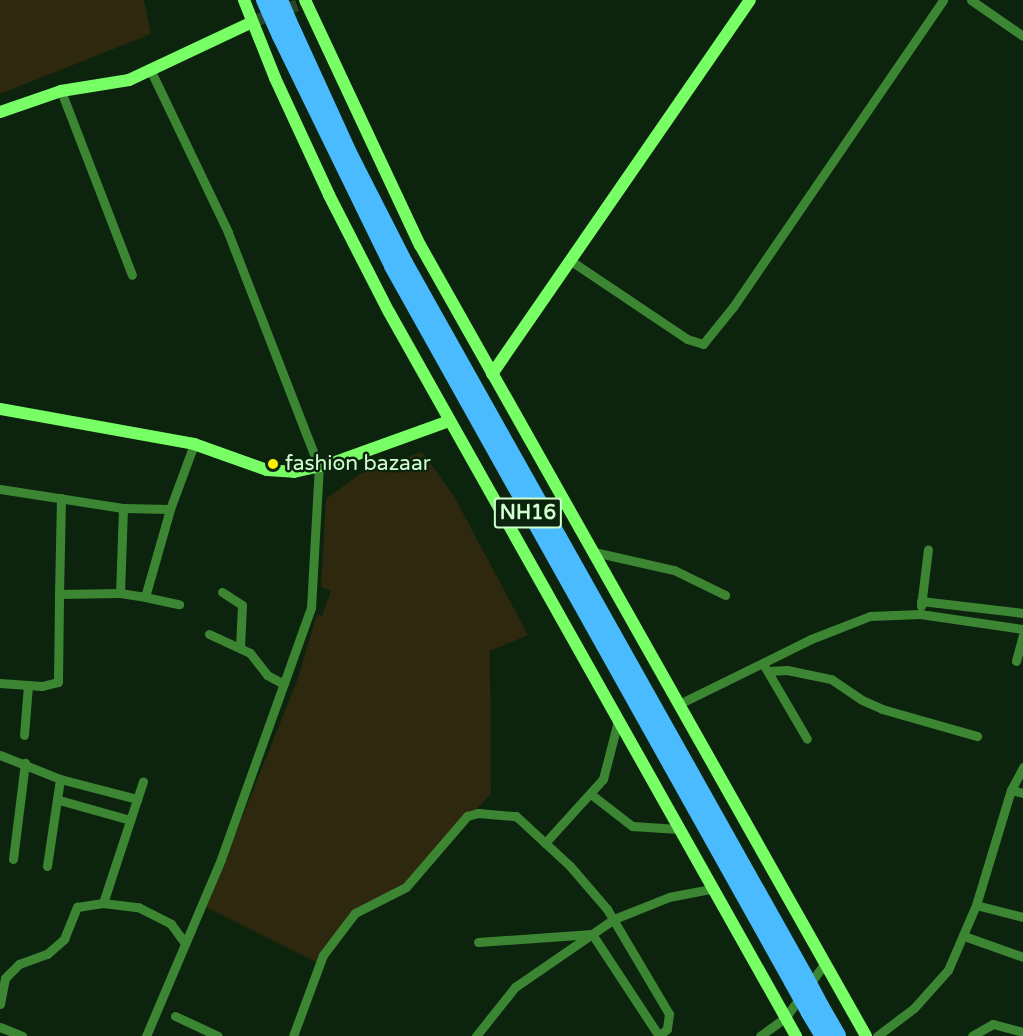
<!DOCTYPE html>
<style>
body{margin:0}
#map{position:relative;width:1023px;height:1036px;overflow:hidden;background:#0c240d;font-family:"Varela Round",sans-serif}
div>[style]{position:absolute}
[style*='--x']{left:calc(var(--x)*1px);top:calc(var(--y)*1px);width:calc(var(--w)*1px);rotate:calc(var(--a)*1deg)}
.green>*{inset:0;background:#2e280f}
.secondary-tunnel>*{height:12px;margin-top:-6px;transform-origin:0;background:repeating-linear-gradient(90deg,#29452a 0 12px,transparent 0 18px)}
.street>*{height:9px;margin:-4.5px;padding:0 4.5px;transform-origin:4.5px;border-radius:4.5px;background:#3c8633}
.secondary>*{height:12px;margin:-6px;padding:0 6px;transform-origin:6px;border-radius:6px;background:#78ff66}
.highway>*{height:16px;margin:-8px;padding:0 8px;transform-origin:8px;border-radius:8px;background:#4abbff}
.highway-bridge>*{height:16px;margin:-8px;padding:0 8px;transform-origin:8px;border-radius:8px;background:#4abbff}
.dots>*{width:16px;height:16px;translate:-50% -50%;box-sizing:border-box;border:3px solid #0c240d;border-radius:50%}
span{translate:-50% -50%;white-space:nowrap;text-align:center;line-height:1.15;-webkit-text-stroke:5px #0c240d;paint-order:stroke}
.shield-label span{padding:2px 4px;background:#0c240d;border:2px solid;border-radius:4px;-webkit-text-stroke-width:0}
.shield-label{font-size:20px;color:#d0ffcf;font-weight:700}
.poi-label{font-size:21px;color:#d0ffcf}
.left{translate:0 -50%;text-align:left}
</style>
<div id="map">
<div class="green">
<div style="clip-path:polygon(0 0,144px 0,151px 34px,0 94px)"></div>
<div style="clip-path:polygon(422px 452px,454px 496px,528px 635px,490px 651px,491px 794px,404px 886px,352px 913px,316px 962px,206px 907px,297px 681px,317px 614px,322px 616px,331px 591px,321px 587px,326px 499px,360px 474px)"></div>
</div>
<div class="secondary-tunnel">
<div style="--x:252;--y:22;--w:58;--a:-20.3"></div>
</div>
<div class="street">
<div style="--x:971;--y:0;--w:63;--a:34.7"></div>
<div style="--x:61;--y:91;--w:197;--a:68.9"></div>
<div style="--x:571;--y:261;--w:140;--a:33.9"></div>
<div style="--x:687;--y:339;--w:17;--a:17"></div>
<div style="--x:703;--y:344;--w:48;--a:-51"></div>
<div style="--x:733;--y:307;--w:372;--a:-55.6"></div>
<div style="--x:0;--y:489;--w:124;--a:8.8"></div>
<div style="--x:123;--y:508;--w:47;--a:1.2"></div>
<div style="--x:61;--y:498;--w:96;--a:91.2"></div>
<div style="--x:59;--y:594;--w:61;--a:-0.9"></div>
<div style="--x:123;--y:508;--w:85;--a:92"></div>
<div style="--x:120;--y:593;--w:25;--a:9"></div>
<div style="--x:145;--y:597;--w:91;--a:-74.1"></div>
<div style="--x:170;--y:509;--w:69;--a:-69.7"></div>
<div style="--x:594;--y:552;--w:82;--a:12.7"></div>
<div style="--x:674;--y:570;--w:57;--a:26.1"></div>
<div style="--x:222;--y:592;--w:24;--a:33"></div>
<div style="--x:242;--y:605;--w:43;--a:92.7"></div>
<div style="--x:145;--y:597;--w:35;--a:12"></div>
<div style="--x:921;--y:601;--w:103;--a:6.7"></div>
<div style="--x:921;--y:606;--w:57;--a:-83"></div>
<div style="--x:209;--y:634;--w:45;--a:24.9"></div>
<div style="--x:250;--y:653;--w:28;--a:52"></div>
<div style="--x:267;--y:675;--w:19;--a:28"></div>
<div style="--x:1016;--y:661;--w:27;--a:-75"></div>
<div style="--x:765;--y:667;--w:83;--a:59.7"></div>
<div style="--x:768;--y:671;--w:19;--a:-3"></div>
<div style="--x:787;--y:670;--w:45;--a:11.6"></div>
<div style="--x:831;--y:679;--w:37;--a:34"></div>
<div style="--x:862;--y:700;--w:22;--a:24"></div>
<div style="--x:882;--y:709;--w:99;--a:15.9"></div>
<div style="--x:0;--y:683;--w:42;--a:4.1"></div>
<div style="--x:42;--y:686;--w:16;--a:-14"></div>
<div style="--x:58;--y:682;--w:88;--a:-89.3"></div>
<div style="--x:679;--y:704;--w:147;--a:-26.2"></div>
<div style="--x:811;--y:639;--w:63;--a:-21.3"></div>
<div style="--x:870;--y:616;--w:50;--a:-2.3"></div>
<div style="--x:920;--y:614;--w:104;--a:8.3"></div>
<div style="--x:24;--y:735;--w:50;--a:-85.4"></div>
<div style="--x:0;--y:755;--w:65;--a:21.8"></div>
<div style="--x:60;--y:779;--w:80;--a:14.6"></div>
<div style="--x:1011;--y:790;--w:12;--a:14"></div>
<div style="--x:592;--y:795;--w:51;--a:37.8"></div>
<div style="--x:632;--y:826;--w:46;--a:3.7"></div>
<div style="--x:59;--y:800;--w:74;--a:15.7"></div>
<div style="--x:545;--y:843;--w:86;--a:-47.8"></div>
<div style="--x:603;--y:779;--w:60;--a:-75.5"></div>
<div style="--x:13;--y:859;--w:97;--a:-82.9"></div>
<div style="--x:47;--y:866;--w:88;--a:-81.5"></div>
<div style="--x:103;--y:903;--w:128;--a:-71.8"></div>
<div style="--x:976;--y:905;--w:49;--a:14.3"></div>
<div style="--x:964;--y:936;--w:63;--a:19.6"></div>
<div style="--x:478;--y:942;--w:114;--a:-4"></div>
<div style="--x:592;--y:934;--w:122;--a:56.7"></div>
<div style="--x:809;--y:985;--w:27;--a:-54"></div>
<div style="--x:0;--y:1004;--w:26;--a:-79"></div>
<div style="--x:5;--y:978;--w:20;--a:-45"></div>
<div style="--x:19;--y:964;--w:30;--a:-20"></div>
<div style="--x:47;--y:954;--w:23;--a:-41"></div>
<div style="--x:64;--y:939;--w:35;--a:-68"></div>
<div style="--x:77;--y:907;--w:26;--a:-9"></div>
<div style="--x:103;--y:903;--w:35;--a:7"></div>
<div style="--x:138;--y:907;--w:37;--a:27"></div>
<div style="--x:171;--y:924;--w:24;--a:54"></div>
<div style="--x:175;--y:1016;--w:47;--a:24.9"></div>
<div style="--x:0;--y:1027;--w:24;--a:22"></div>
<div style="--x:146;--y:1036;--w:192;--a:-67"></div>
<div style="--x:221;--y:859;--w:267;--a:-70.3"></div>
<div style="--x:311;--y:608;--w:141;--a:-86.8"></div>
<div style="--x:319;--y:467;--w:252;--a:-111.2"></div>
<div style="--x:228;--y:232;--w:181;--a:-115.6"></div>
<div style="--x:293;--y:1036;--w:86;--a:-69.7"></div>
<div style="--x:323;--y:955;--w:53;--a:-52.7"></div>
<div style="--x:355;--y:913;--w:57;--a:-27"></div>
<div style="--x:406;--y:887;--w:94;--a:-49.3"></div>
<div style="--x:467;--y:816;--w:11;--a:-15"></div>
<div style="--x:478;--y:813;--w:38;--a:5"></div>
<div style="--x:516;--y:816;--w:74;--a:42.8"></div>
<div style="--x:570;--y:866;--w:57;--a:49.3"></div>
<div style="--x:607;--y:909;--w:122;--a:59.4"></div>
<div style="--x:669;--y:1014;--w:15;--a:98"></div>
<div style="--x:667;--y:1029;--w:11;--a:142"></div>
<div style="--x:476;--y:1036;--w:63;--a:-51.5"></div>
<div style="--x:515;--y:987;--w:120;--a:-34.5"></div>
<div style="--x:614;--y:919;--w:59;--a:-21.8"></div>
<div style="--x:669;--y:897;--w:43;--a:-10.8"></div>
<div style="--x:760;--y:1036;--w:31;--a:-36"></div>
<div style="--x:785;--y:1018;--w:27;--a:-54"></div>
<div style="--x:877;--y:1036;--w:46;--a:-37.1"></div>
<div style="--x:914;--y:1008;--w:51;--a:-48.2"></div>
<div style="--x:948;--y:970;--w:71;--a:-66.7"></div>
<div style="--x:976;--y:905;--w:120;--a:-73.1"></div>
<div style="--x:1011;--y:790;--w:26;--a:-62"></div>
<div style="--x:972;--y:1036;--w:24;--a:-30"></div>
<div style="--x:993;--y:1024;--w:31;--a:15"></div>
</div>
<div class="secondary">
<div style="--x:244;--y:0;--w:84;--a:68.3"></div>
<div style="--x:275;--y:78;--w:129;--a:65.2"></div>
<div style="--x:329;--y:195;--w:131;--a:62.9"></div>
<div style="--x:389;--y:312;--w:831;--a:60.66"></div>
<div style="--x:305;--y:0;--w:271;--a:64.9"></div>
<div style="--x:420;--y:245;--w:908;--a:60.58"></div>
<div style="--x:0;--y:112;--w:65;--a:-19"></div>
<div style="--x:61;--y:91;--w:69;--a:-9.2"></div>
<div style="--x:129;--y:80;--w:136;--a:-25.2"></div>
<div style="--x:492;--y:374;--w:454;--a:-55.4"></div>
<div style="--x:0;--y:409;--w:197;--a:10.2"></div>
<div style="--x:194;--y:444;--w:77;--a:19.6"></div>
<div style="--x:267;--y:470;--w:27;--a:4"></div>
<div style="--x:294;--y:472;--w:37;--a:-13"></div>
<div style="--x:330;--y:464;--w:127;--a:-19.9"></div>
</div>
<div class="highway">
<div style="--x:293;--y:30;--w:137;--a:65.5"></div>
<div style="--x:350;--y:155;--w:121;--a:63"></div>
<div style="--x:405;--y:263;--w:815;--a:60.7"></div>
<div style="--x:280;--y:36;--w:256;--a:64"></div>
<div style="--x:392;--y:266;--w:820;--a:60.81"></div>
<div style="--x:821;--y:1006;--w:34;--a:60"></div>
<div style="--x:809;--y:1013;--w:27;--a:59"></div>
</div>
<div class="highway-bridge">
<div style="--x:264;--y:0;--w:39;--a:66"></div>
<div style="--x:280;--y:0;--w:33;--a:67"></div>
<div style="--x:804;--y:974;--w:36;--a:62"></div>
<div style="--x:792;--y:982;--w:35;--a:61"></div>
</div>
<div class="dots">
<div style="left:273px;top:464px;background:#faef00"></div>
</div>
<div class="shield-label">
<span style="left:528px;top:513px">NH16</span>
</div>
<div class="poi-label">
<span class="left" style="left:285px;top:464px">fashion bazaar</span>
</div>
</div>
